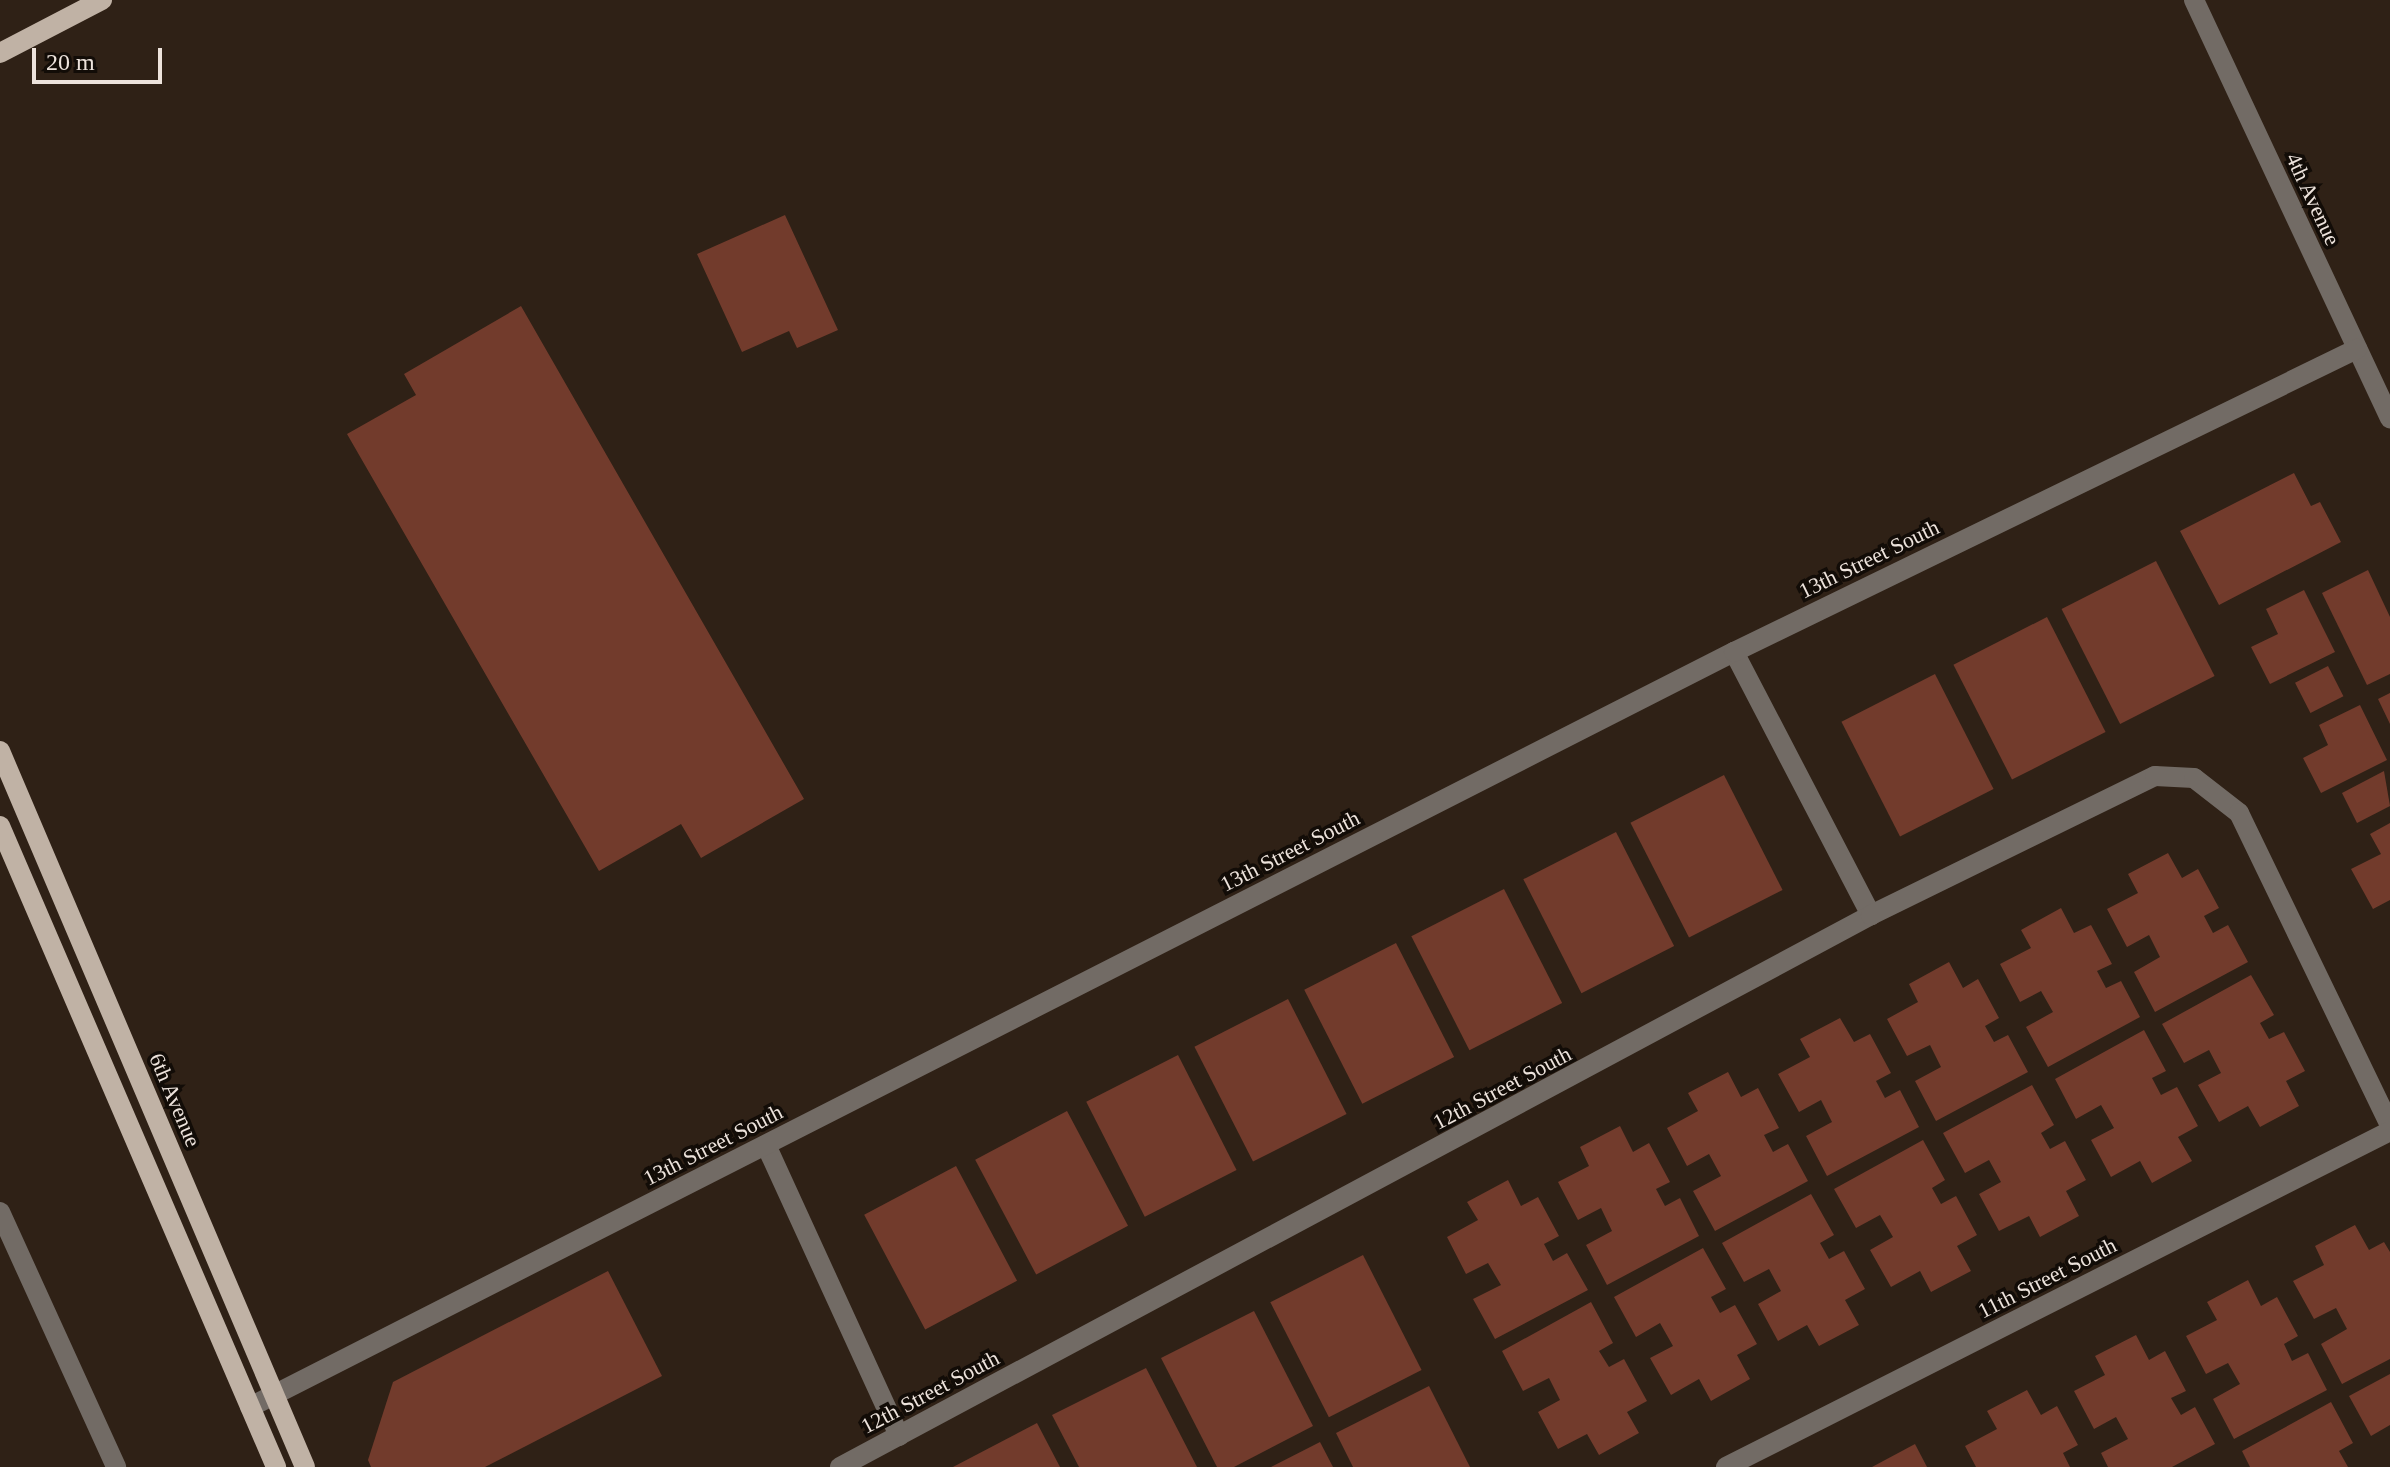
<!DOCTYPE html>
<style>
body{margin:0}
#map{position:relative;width:2390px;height:1467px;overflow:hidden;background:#2f2116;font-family:"Times New Roman",serif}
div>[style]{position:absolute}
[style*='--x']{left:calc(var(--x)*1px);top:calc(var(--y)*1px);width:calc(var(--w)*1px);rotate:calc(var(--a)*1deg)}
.building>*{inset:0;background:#723b2c;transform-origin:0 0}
.minor>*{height:20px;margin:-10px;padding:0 10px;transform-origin:10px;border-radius:10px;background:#726b65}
.major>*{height:20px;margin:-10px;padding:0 10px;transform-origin:10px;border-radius:10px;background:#c0b2a5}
span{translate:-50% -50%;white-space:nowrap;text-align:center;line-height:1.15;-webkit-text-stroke:7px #120c07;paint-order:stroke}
.street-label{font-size:22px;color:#ede3dc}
.scale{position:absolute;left:32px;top:48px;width:130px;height:36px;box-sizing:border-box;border:4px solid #ede3dc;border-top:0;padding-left:10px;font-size:24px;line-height:28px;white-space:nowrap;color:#ede3dc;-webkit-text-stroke:6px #120c07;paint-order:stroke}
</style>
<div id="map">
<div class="building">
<div style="clip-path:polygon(785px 215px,838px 330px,797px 348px,789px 331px,742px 352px,697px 254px)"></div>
<div style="clip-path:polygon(521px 306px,804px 799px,701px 858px,681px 824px,599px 871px,347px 434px,416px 395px,404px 374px)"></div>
<div style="clip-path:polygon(2294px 473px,2311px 506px,2320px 502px,2341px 542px,2219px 605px,2180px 531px)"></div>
<div style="left:2156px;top:561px;width:129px;height:106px;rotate:63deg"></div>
<div style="clip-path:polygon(2368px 570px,2390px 617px,2390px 674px,2367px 685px,2322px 593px)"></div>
<div style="clip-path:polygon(2304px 590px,2335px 652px,2270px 684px,2251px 647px,2278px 634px,2266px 609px)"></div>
<div style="left:2047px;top:617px;width:129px;height:105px;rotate:63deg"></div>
<div style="left:2328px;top:666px;width:34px;height:37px;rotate:63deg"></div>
<div style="left:1935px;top:674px;width:129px;height:105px;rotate:63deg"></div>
<div style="clip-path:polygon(2390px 693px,2390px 724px,2378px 699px)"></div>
<div style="clip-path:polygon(2360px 705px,2387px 760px,2321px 793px,2303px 758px,2328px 745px,2319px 725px)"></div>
<div style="clip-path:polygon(2384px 771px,2390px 806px,2357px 823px,2342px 793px)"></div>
<div style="left:1724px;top:775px;width:129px;height:105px;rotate:63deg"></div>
<div style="clip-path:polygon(2390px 823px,2390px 900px,2373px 909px,2351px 869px,2381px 854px,2370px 834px)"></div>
<div style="left:1616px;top:832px;width:128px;height:104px;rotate:63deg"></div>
<div style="clip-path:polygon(2168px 853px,2182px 878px,2198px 869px,2219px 908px,2204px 916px,2213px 933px,2228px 925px,2248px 962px,2155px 1012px,2134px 972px,2160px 957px,2149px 935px,2127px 947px,2107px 909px,2138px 893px,2128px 874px)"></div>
<div style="left:1504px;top:889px;width:128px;height:104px;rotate:63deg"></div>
<div style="clip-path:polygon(2061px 908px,2074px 933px,2091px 925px,2112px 964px,2097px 971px,2106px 988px,2121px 981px,2140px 1017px,2048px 1067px,2026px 1027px,2053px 1012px,2041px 991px,2020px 1002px,2000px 964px,2031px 948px,2021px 930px)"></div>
<div style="left:1396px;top:943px;width:128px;height:103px;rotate:63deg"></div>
<div style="clip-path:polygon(1949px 962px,1963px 988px,1978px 979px,1999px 1018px,1985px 1026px,1994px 1042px,2008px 1035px,2028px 1072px,1936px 1121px,1915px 1081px,1941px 1067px,1930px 1045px,1907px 1056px,1887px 1019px,1918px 1002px,1909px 984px)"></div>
<div style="clip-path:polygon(2251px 975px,2274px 1015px,2260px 1023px,2269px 1039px,2284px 1032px,2305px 1071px,2286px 1081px,2299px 1106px,2260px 1127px,2248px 1106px,2219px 1122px,2198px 1085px,2221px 1073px,2209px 1050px,2184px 1063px,2162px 1024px)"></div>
<div style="left:1288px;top:999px;width:129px;height:105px;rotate:63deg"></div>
<div style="clip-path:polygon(1840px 1018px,1854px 1042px,1870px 1034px,1891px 1073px,1876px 1081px,1885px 1098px,1900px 1090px,1919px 1127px,1827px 1176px,1806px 1136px,1832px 1122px,1821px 1100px,1799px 1112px,1778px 1074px,1810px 1057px,1800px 1039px)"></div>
<div style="clip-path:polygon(2144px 1030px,2166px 1071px,2152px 1078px,2161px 1095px,2177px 1087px,2198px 1126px,2178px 1137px,2192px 1161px,2152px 1183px,2140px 1161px,2111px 1177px,2091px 1140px,2114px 1128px,2101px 1105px,2076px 1119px,2055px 1079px)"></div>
<div style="left:1178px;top:1055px;width:129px;height:103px;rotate:63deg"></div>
<div style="clip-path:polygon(1728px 1072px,1741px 1097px,1758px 1088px,1779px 1128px,1764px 1135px,1773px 1152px,1788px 1144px,1808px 1181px,1715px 1231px,1693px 1191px,1721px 1176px,1709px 1154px,1687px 1166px,1667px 1128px,1698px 1111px,1688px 1093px)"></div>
<div style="clip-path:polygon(2032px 1085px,2054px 1125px,2041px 1133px,2050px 1149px,2065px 1141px,2086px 1180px,2066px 1191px,2079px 1216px,2040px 1237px,2029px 1216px,1999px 1231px,1979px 1194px,2001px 1182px,1989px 1160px,1965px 1173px,1943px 1133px)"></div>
<div style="left:1067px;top:1111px;width:130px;height:104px;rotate:62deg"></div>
<div style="clip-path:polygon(1620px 1126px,1633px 1152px,1649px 1143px,1670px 1182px,1656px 1189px,1665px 1206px,1680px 1198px,1699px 1236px,1607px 1285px,1586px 1245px,1612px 1231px,1601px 1208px,1578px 1220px,1558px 1182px,1589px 1166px,1580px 1147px)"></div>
<div style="clip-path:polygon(1923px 1140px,1945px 1180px,1932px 1188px,1941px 1204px,1956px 1196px,1977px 1235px,1957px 1246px,1971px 1271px,1931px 1292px,1920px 1271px,1891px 1287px,1870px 1250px,1893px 1237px,1880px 1215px,1856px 1228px,1834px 1189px)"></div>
<div style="left:956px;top:1166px;width:130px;height:104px;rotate:62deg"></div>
<div style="clip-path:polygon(1508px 1180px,1521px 1206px,1538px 1197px,1559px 1236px,1544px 1244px,1553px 1261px,1567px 1253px,1588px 1290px,1495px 1339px,1473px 1299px,1501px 1285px,1488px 1263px,1466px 1274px,1447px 1237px,1478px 1220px,1467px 1202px)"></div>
<div style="clip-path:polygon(1811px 1194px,1834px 1235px,1820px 1243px,1829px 1259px,1844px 1251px,1865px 1289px,1845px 1300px,1859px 1325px,1819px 1346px,1807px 1325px,1778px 1341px,1758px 1304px,1781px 1291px,1769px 1269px,1744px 1282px,1722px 1243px)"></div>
<div style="clip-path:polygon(2355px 1225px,2369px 1250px,2384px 1242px,2390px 1252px,2390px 1359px,2342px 1384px,2321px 1344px,2347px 1329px,2336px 1308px,2314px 1319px,2293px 1281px,2324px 1265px,2315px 1246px)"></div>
<div style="clip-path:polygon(1703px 1248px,1726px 1289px,1711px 1297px,1720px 1313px,1735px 1305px,1757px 1344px,1737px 1355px,1750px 1379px,1711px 1401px,1699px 1379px,1671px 1395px,1650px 1358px,1673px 1346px,1660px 1323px,1636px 1337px,1614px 1297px)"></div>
<div style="left:1363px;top:1255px;width:129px;height:104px;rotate:63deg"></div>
<div style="clip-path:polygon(608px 1271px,662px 1376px,485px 1467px,371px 1467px,368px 1460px,393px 1382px)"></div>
<div style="clip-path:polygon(2248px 1280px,2261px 1306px,2277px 1297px,2298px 1336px,2284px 1344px,2292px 1361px,2308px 1353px,2327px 1390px,2234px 1439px,2213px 1399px,2240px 1384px,2228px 1363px,2206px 1374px,2186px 1336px,2217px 1320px,2207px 1302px)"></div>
<div style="clip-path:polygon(1591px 1302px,1613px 1343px,1599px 1351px,1609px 1367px,1624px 1359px,1647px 1401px,1627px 1412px,1639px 1433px,1599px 1455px,1587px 1434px,1558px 1449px,1538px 1412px,1560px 1400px,1549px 1378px,1523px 1391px,1502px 1351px)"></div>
<div style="clip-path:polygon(1254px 1311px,1313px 1426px,1234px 1467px,1217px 1467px,1161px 1358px)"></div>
<div style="clip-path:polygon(2136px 1335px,2149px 1360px,2165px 1351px,2186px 1391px,2171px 1398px,2181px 1415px,2195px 1407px,2215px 1444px,2172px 1467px,2108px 1467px,2101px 1453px,2128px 1439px,2116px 1417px,2094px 1429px,2074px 1391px,2105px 1375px,2095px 1356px)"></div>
<div style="clip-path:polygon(1146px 1368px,1197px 1467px,1079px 1467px,1052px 1415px)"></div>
<div style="clip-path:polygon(2390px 1374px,2390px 1425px,2371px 1436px,2349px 1396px)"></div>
<div style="clip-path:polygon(1429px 1386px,1470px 1467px,1353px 1467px,1336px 1433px)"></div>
<div style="clip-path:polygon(2027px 1390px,2041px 1415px,2057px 1406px,2078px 1445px,2063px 1453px,2070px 1467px,1976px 1467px,1965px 1446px,1997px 1429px,1987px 1411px)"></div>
<div style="clip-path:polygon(2331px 1402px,2353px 1443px,2339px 1451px,2348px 1467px,2250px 1467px,2242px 1451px)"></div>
<div style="clip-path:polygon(1037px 1423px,1060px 1467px,953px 1467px)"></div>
<div style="clip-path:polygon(1320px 1442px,1333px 1467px,1271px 1467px)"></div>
<div style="clip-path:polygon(1915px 1444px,1927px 1467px,1872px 1467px)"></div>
</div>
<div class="minor">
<div style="--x:2194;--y:0;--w:462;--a:64.9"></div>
<div style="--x:1734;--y:652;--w:297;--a:62.5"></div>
<div style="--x:766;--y:1145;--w:320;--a:65.4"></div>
<div style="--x:0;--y:1212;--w:280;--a:65.5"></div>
<div style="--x:250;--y:1407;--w:1665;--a:-26.97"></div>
<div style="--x:1734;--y:652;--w:693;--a:-25.94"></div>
<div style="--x:840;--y:1467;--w:1169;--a:-28.16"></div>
<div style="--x:1871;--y:915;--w:316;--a:-26.1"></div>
<div style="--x:2155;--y:776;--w:39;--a:3"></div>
<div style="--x:2194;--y:778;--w:57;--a:37.9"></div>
<div style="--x:2239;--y:813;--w:347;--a:64.2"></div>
<div style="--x:1726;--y:1467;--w:744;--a:-26.84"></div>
</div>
<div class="major">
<div style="--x:0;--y:53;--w:115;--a:-27.5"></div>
<div style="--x:0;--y:751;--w:778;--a:66.93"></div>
<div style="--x:0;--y:826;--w:698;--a:66.7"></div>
</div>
<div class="street-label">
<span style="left:2313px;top:199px;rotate:65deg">4th Avenue</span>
<span style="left:1869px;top:559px;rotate:-26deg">13th Street South</span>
<span style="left:1290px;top:851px;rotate:-27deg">13th Street South</span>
<span style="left:1502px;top:1088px;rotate:-28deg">12th Street South</span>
<span style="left:175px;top:1100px;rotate:67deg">6th Avenue</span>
<span style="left:713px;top:1145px;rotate:-27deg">13th Street South</span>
<span style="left:2047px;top:1278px;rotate:-27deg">11th Street South</span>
<span style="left:930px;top:1392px;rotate:-28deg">12th Street South</span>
</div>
<div class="scale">20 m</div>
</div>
